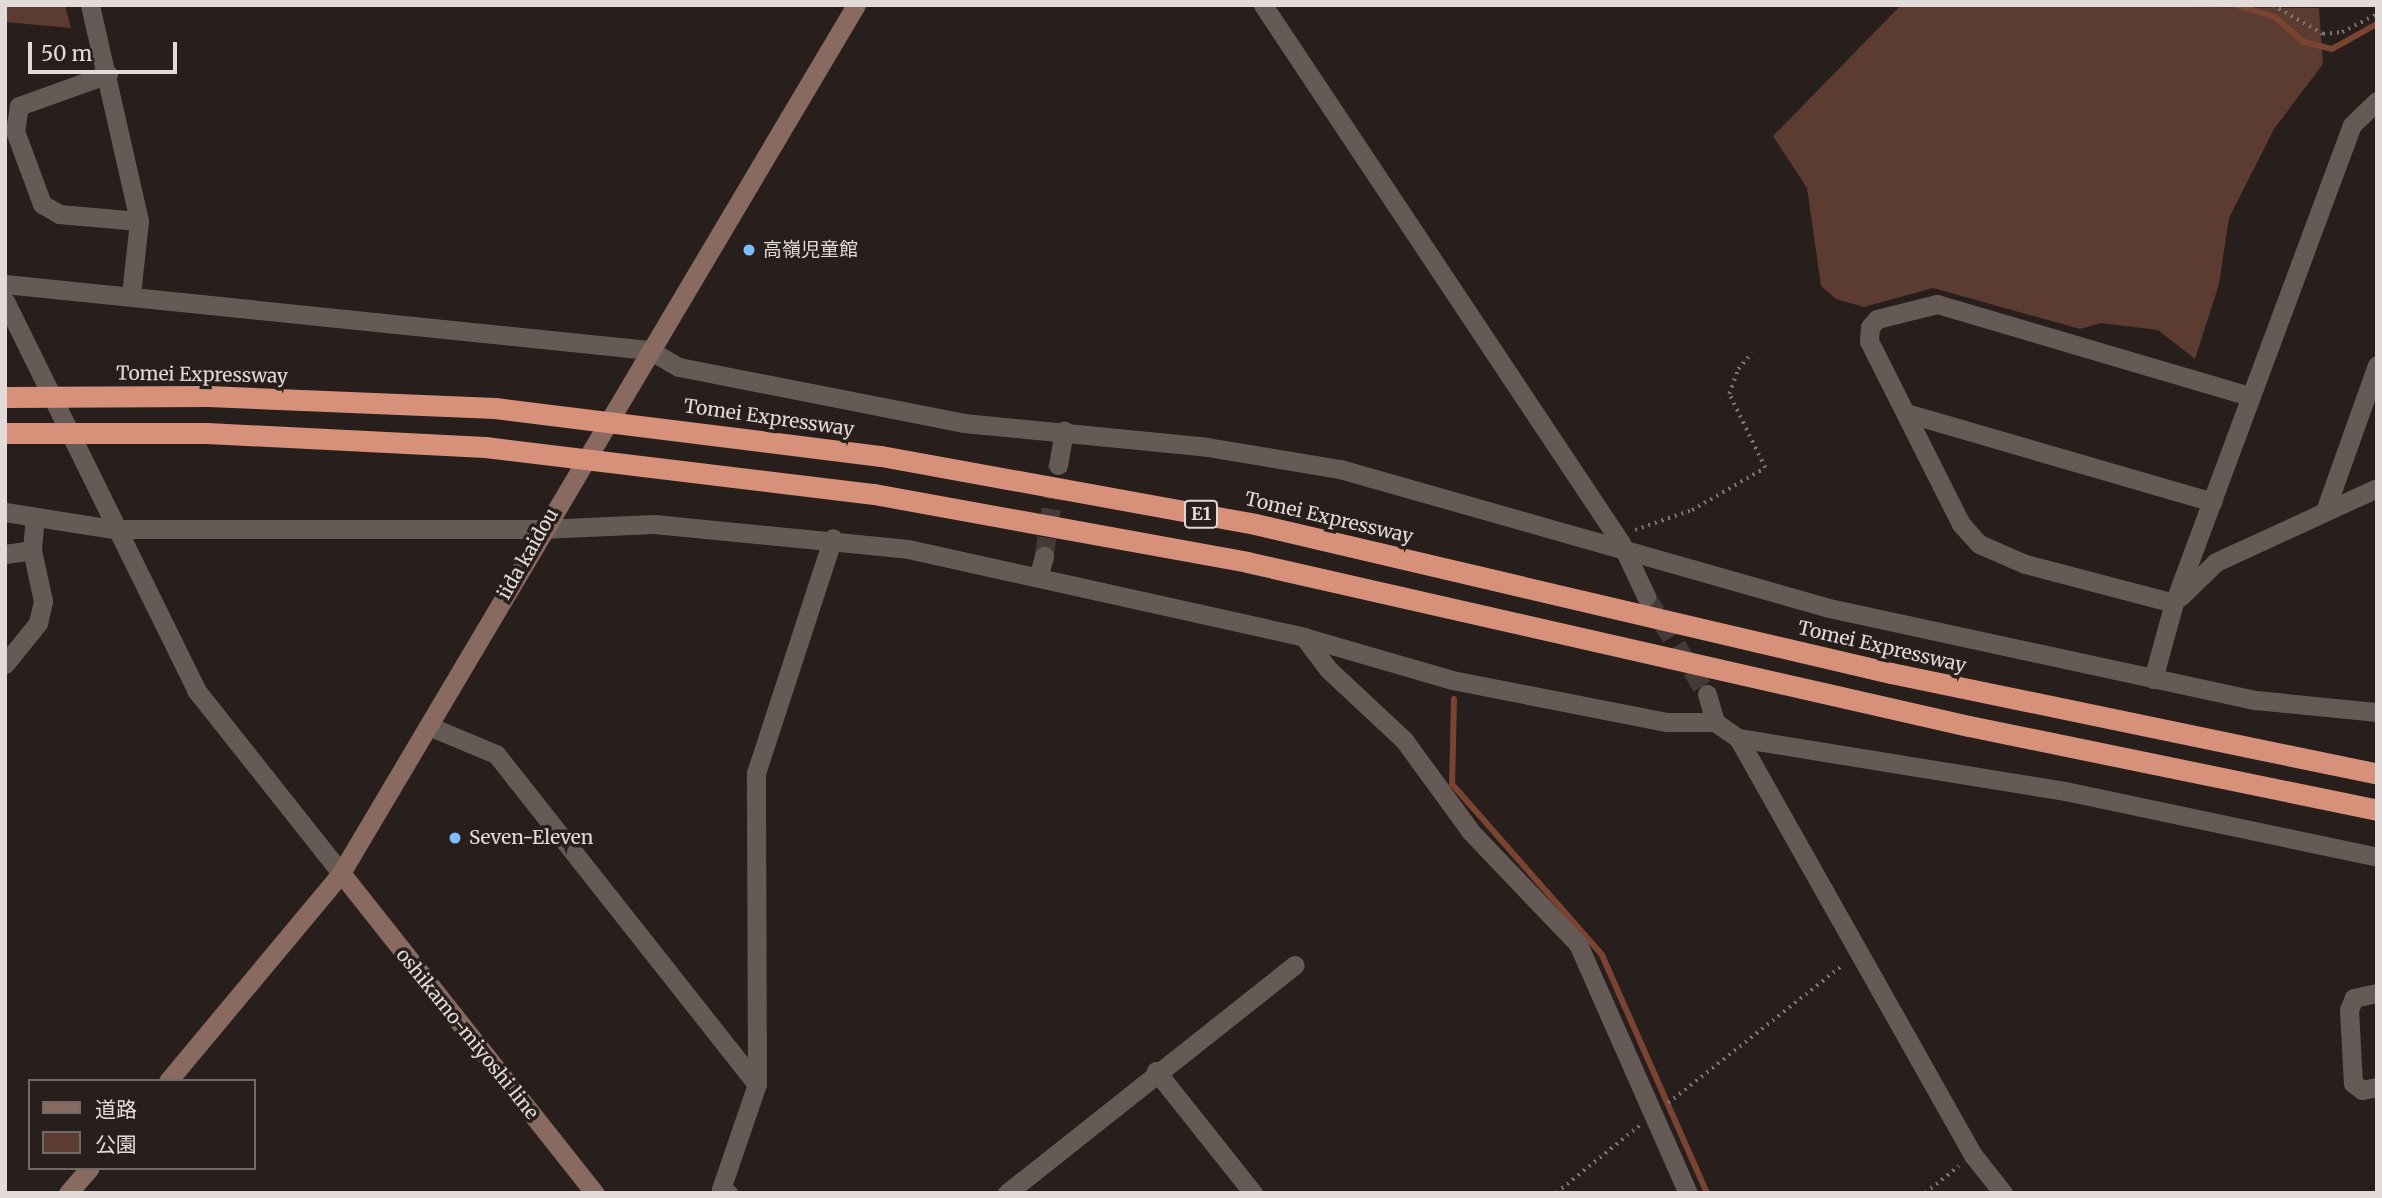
<!DOCTYPE html>
<meta charset="utf-8">
<style>
body{margin:0}
#map{position:relative;width:2382px;height:1198px;overflow:hidden;background:#281e1b;font-family:Merriweather,"Noto Sans JP",serif}
div>[style]{position:absolute}
[style*='--x']{left:calc(var(--x)*1px);top:calc(var(--y)*1px);width:calc(var(--w)*1px);rotate:calc(var(--a)*1deg)}
.green>*{inset:0;background:#5c3b30}
.stream>*{height:6px;margin:-3px;padding:0 3px;transform-origin:3px;border-radius:3px;background:#7a4432}
.minor-tunnel>*{height:19px;margin-top:-9.5px;transform-origin:0;background:repeating-linear-gradient(90deg,#443a38 0 19px,transparent 0 29px)}
.path>*{height:3.5px;margin-top:-1.75px;transform-origin:0;background:repeating-linear-gradient(90deg,#7f7674 0 2px,transparent 0 7px)}
.minor>*{height:19px;margin:-9.5px;padding:0 9.5px;transform-origin:9.5px;border-radius:9.5px;background:#665a56}
.tertiary>*{height:19px;margin:-9.5px;padding:0 9.5px;transform-origin:9.5px;border-radius:9.5px;background:#665a56}
.secondary>*{height:19px;margin:-9.5px;padding:0 9.5px;transform-origin:9.5px;border-radius:9.5px;background:#886a61}
.motorway>*{height:21px;margin:-10.5px;padding:0 10.5px;transform-origin:10.5px;border-radius:10.5px;background:#d7917a}
.dots>*{width:19px;height:19px;translate:-50% -50%;box-sizing:border-box;border:4px solid #281e1b;border-radius:50%}
span{translate:-50% -50%;white-space:nowrap;text-align:center;line-height:1.15;-webkit-text-stroke:7px #281e1b;paint-order:stroke}
.shield-label span{padding:2px 5px;background:#281e1b;border:2px solid;border-radius:5px;-webkit-text-stroke-width:0}
.shield-label{font-size:18px;color:#e2dbd9;font-weight:700}
.poi-label{font-size:19px;color:#e2dbd9}
.left{translate:0 -50%;text-align:left}
.street-label{font-size:19px;color:#e2dbd9}
.frame{position:absolute;inset:0;border:7px solid #e2dbd9;pointer-events:none}
.legend{position:absolute;left:28px;top:1079px;width:228px;height:91px;box-sizing:border-box;background:#281e1b;border:2px solid #726a67;margin:0;padding:9px 12px;list-style:none;font-size:21px;color:#e2dbd9}
.legend li{display:flex;align-items:center;gap:14px;height:35px}
.legend b{width:35px;border:2px solid #726a67}
.scale{position:absolute;left:28px;top:42px;width:149px;height:32px;box-sizing:border-box;border:4px solid #e2dbd9;border-top:0;padding-left:9px;font-size:21px;line-height:24px;white-space:nowrap;color:#e2dbd9;-webkit-text-stroke:5px #281e1b;paint-order:stroke}
</style>
<div id="map">
<div class="green">
<div style="clip-path:polygon(5px 5px,65px 5px,71px 28px,5px 22px)"></div>
<div style="clip-path:polygon(1901px 5px,2319px 8px,2323px 64px,2274px 129px,2229px 218px,2219px 284px,2195px 359px,2158px 330px,2101px 323px,2080px 329px,1933px 288px,1864px 307px,1836px 299px,1821px 286px,1807px 188px,1773px 136px)"></div>
</div>
<div class="stream">
<div style="--x:2236;--y:5;--w:41;--a:17.1"></div>
<div style="--x:2275;--y:17;--w:38;--a:41"></div>
<div style="--x:2304;--y:42;--w:29;--a:14"></div>
<div style="--x:2332;--y:49;--w:51;--a:-29.1"></div>
<div style="--x:1454;--y:699;--w:85;--a:91.3"></div>
<div style="--x:1452;--y:784;--w:227;--a:48.7"></div>
<div style="--x:1602;--y:955;--w:260;--a:66.2"></div>
</div>
<div class="minor-tunnel">
<div style="--x:1044;--y:556;--w:92;--a:-81.3"></div>
<div style="--x:1646;--y:596;--w:115;--a:58.1"></div>
</div>
<div class="path">
<div style="--x:2273;--y:5;--w:58;--a:30.1"></div>
<div style="--x:2323;--y:34;--w:19;--a:-6"></div>
<div style="--x:2342;--y:32;--w:39;--a:-27"></div>
<div style="--x:1635;--y:530;--w:60;--a:-19.3"></div>
<div style="--x:1692;--y:510;--w:84;--a:-29.9"></div>
<div style="--x:1765;--y:468;--w:82;--a:-115.9"></div>
<div style="--x:1729;--y:394;--w:27;--a:-70"></div>
<div style="--x:1738;--y:369;--w:21;--a:-49"></div>
<div style="--x:1668;--y:1103;--w:223;--a:-38.3"></div>
<div style="--x:1556;--y:1193;--w:108;--a:-39"></div>
<div style="--x:1925;--y:1193;--w:43;--a:-38.5"></div>
</div>
<div class="minor">
<div style="--x:90;--y:5;--w:221;--a:77.2"></div>
<div style="--x:139;--y:221;--w:74;--a:96.2"></div>
<div style="--x:1263;--y:5;--w:646;--a:56.36"></div>
<div style="--x:1621;--y:543;--w:59;--a:64.7"></div>
<div style="--x:108;--y:74;--w:95;--a:160.2"></div>
<div style="--x:19;--y:106;--w:25;--a:99"></div>
<div style="--x:15;--y:131;--w:78;--a:69.7"></div>
<div style="--x:42;--y:204;--w:20;--a:30"></div>
<div style="--x:59;--y:214;--w:80;--a:5"></div>
<div style="--x:649;--y:350;--w:34;--a:30"></div>
<div style="--x:679;--y:367;--w:290;--a:11.1"></div>
<div style="--x:964;--y:423;--w:244;--a:5.6"></div>
<div style="--x:1207;--y:447;--w:135;--a:9.4"></div>
<div style="--x:1340;--y:469;--w:508;--a:15.87"></div>
<div style="--x:1829;--y:608;--w:437;--a:12.2"></div>
<div style="--x:2256;--y:700;--w:122;--a:5.7"></div>
<div style="--x:1910;--y:414;--w:315;--a:16.2"></div>
<div style="--x:1058;--y:465;--w:35;--a:-80"></div>
<div style="--x:2325;--y:511;--w:155;--a:-70.4"></div>
<div style="--x:541;--y:529;--w:113;--a:-2.5"></div>
<div style="--x:654;--y:524;--w:255;--a:5.6"></div>
<div style="--x:908;--y:549;--w:406;--a:12.5"></div>
<div style="--x:1304;--y:637;--w:154;--a:16.2"></div>
<div style="--x:1452;--y:680;--w:219;--a:11.1"></div>
<div style="--x:1667;--y:722;--w:48;--a:0"></div>
<div style="--x:1715;--y:722;--w:28;--a:35"></div>
<div style="--x:1738;--y:738;--w:479;--a:60.6"></div>
<div style="--x:1973;--y:1155;--w:48;--a:51.7"></div>
<div style="--x:5;--y:554;--w:27;--a:-8"></div>
<div style="--x:1039;--y:574;--w:19;--a:-74"></div>
<div style="--x:2180;--y:597;--w:50;--a:-44.2"></div>
<div style="--x:2216;--y:562;--w:177;--a:-24.7"></div>
<div style="--x:2174;--y:603;--w:154;--a:-165.3"></div>
<div style="--x:2025;--y:564;--w:50;--a:-156.5"></div>
<div style="--x:1979;--y:544;--w:27;--a:-132"></div>
<div style="--x:1961;--y:524;--w:205;--a:-116.7"></div>
<div style="--x:1869;--y:341;--w:14;--a:-86"></div>
<div style="--x:1870;--y:327;--w:11;--a:-49"></div>
<div style="--x:1877;--y:319;--w:62;--a:-14"></div>
<div style="--x:1937;--y:304;--w:326;--a:16.4"></div>
<div style="--x:1304;--y:637;--w:40;--a:53"></div>
<div style="--x:1328;--y:669;--w:104;--a:43.1"></div>
<div style="--x:1404;--y:740;--w:114;--a:53.9"></div>
<div style="--x:1471;--y:832;--w:155;--a:46.3"></div>
<div style="--x:1578;--y:944;--w:272;--a:66.2"></div>
<div style="--x:5;--y:664;--w:53;--a:-51.2"></div>
<div style="--x:38;--y:623;--w:23;--a:-77"></div>
<div style="--x:43;--y:601;--w:52;--a:-102.2"></div>
<div style="--x:32;--y:550;--w:32;--a:-85"></div>
<div style="--x:2153;--y:679;--w:79;--a:-74.6"></div>
<div style="--x:2174;--y:603;--w:510;--a:-69.58"></div>
<div style="--x:2352;--y:125;--w:35;--a:-44"></div>
<div style="--x:1707;--y:694;--w:29;--a:74"></div>
<div style="--x:431;--y:727;--w:70;--a:22.6"></div>
<div style="--x:496;--y:754;--w:421;--a:51.7"></div>
<div style="--x:1738;--y:738;--w:331;--a:9.2"></div>
<div style="--x:2065;--y:791;--w:319;--a:11.9"></div>
<div style="--x:2377;--y:993;--w:24;--a:168"></div>
<div style="--x:2354;--y:998;--w:13;--a:113"></div>
<div style="--x:2349;--y:1010;--w:73;--a:86.9"></div>
<div style="--x:2353;--y:1083;--w:11;--a:38"></div>
<div style="--x:2362;--y:1090;--w:15;--a:-11"></div>
<div style="--x:1156;--y:1071;--w:156;--a:51.5"></div>
<div style="--x:728;--y:1193;--w:8;--a:-150"></div>
<div style="--x:721;--y:1189;--w:111;--a:-71.1"></div>
<div style="--x:757;--y:1084;--w:311;--a:-90.2"></div>
<div style="--x:756;--y:773;--w:247;--a:-71.9"></div>
<div style="--x:1007;--y:1193;--w:367;--a:-38.4"></div>
</div>
<div class="tertiary">
<div style="--x:5;--y:284;--w:647;--a:5.85"></div>
<div style="--x:5;--y:301;--w:433;--a:63.8"></div>
<div style="--x:196;--y:690;--w:233;--a:51.6"></div>
<div style="--x:5;--y:512;--w:110;--a:8.9"></div>
<div style="--x:114;--y:529;--w:427;--a:0"></div>
</div>
<div class="secondary">
<div style="--x:341;--y:873;--w:409;--a:51.6"></div>
<div style="--x:168;--y:1081;--w:271;--a:-50.2"></div>
<div style="--x:341;--y:873;--w:1009;--a:-59.32"></div>
<div style="--x:68;--y:1193;--w:33;--a:-49"></div>
</div>
<div class="motorway">
<div style="--x:5;--y:397;--w:203;--a:-0.3"></div>
<div style="--x:208;--y:396;--w:287;--a:2.4"></div>
<div style="--x:495;--y:408;--w:389;--a:7.1"></div>
<div style="--x:881;--y:456;--w:380;--a:10.3"></div>
<div style="--x:1255;--y:524;--w:653;--a:13.19"></div>
<div style="--x:1891;--y:673;--w:496;--a:11.7"></div>
<div style="--x:5;--y:433;--w:202;--a:0"></div>
<div style="--x:207;--y:433;--w:278;--a:2.9"></div>
<div style="--x:485;--y:447;--w:392;--a:6.9"></div>
<div style="--x:874;--y:494;--w:379;--a:10.3"></div>
<div style="--x:1247;--y:562;--w:740;--a:12.8"></div>
<div style="--x:1969;--y:726;--w:417;--a:11.6"></div>
</div>
<div class="dots">
<div style="left:749px;top:250px;background:#7fbdfa"></div>
<div style="left:455px;top:838px;background:#7fbdfa"></div>
</div>
<div class="shield-label">
<span style="left:1201px;top:514px">E1</span>
</div>
<div class="poi-label">
<span class="left" style="left:763px;top:250px">高嶺児童館</span>
<span class="left" style="left:469px;top:838px">Seven-Eleven</span>
</div>
<div class="street-label">
<span style="left:202px;top:375px;rotate:1deg">Tomei Expressway</span>
<span style="left:769px;top:418px;rotate:8deg">Tomei Expressway</span>
<span style="left:1329px;top:518px;rotate:13deg">Tomei Expressway</span>
<span style="left:528px;top:554px;rotate:-60deg">iida kaidou</span>
<span style="left:1882px;top:647px;rotate:13deg">Tomei Expressway</span>
<span style="left:467px;top:1034px;rotate:51deg">oshikamo-miyoshi line</span>
</div>
<div class="frame"></div>
<ul class="legend">
<li><b style="height:9px;background:#886a61"></b>道路</li>
<li><b style="height:19px;background:#5c3b30"></b>公園</li>
</ul>
<div class="scale">50 m</div>
</div>
